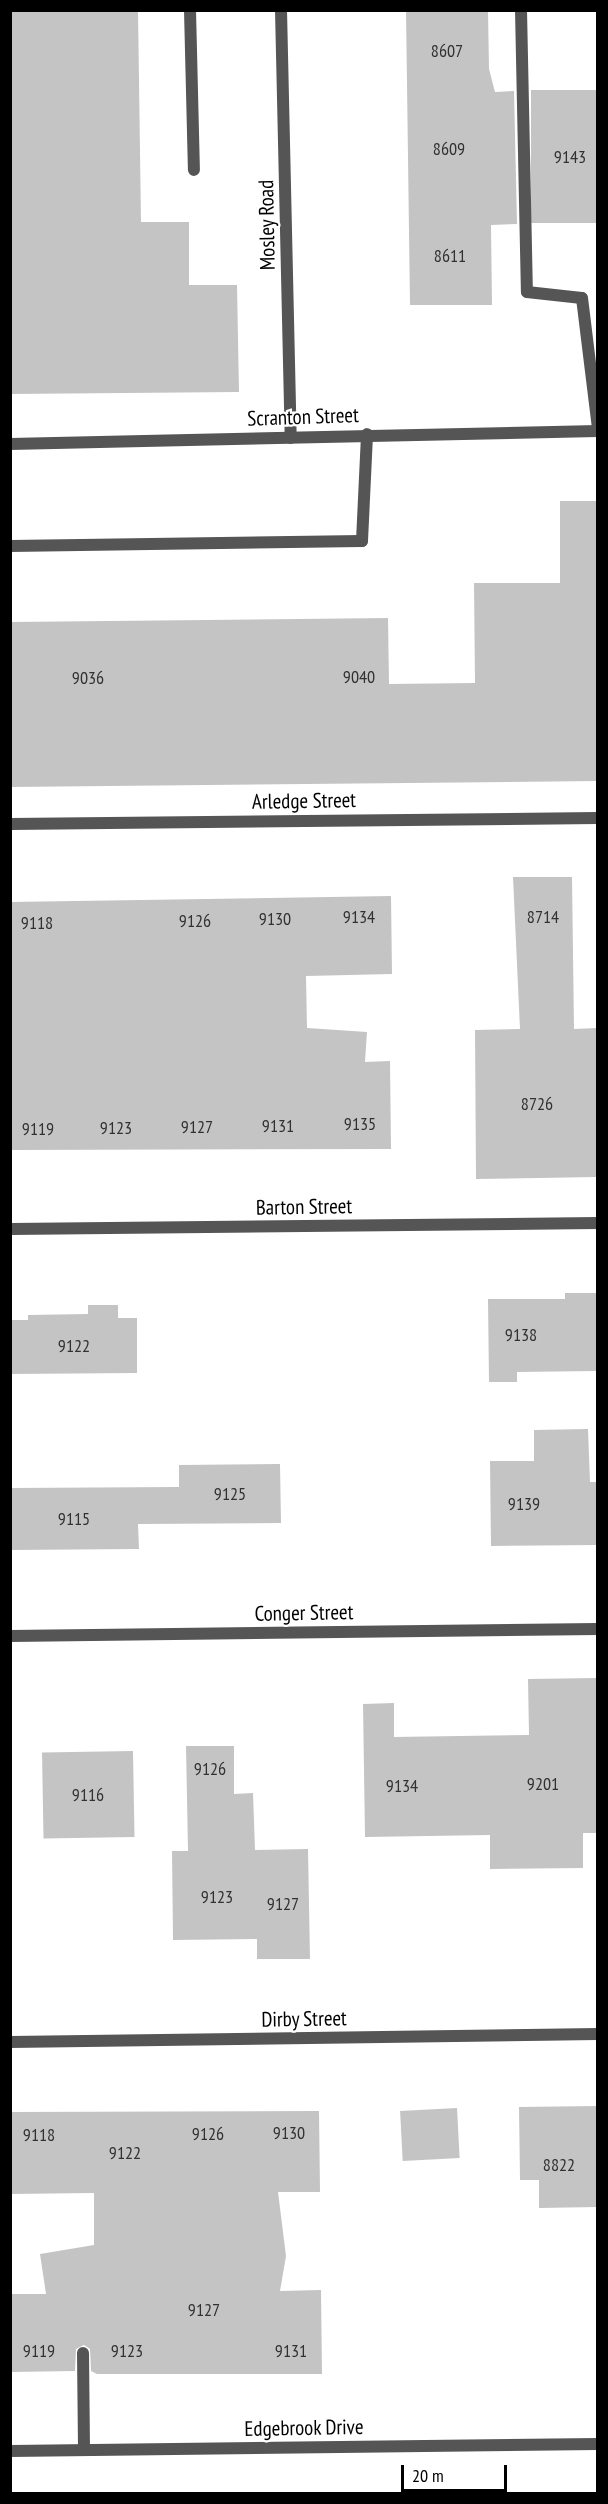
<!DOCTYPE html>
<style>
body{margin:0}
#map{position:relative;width:608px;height:2504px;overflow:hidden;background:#fff;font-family:"PT Sans Narrow",sans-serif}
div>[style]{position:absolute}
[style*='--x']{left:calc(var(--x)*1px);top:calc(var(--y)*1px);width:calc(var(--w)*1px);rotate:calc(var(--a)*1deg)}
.building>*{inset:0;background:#c4c4c4;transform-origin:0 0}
.service>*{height:12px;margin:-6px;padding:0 6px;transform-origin:6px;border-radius:6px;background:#555}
.minor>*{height:12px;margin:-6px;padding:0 6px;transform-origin:6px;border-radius:6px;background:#555}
span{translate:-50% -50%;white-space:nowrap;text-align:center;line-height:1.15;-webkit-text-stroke:4.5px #fff;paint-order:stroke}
.number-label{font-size:18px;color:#313131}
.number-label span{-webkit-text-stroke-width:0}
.street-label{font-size:21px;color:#000}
.frame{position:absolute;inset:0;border:12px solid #000;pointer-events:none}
.scale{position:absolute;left:401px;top:2465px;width:106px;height:27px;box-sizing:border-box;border:3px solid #000;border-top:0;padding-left:8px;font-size:18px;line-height:21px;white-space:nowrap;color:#000;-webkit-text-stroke:4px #fff;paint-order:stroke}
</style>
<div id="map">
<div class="building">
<div style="clip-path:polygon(10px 10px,138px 10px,141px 222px,189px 222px,189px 285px,237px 285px,239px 392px,10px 394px)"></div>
<div style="clip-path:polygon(406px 10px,488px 10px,489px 69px,495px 92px,514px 91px,517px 224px,491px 225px,492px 305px,410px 305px)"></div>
<div style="left:597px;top:90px;width:133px;height:66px;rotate:90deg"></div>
<div style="clip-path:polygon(560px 501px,597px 501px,597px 781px,10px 787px,10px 622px,388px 618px,389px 684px,475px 683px,474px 583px,560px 583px)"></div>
<div style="clip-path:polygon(513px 877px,572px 877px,574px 1029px,597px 1028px,597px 1177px,476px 1179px,475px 1030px,520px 1029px)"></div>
<div style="clip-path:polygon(391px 896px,392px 974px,306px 976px,307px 1028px,367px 1032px,365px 1062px,390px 1061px,391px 1149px,10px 1150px,10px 902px)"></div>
<div style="clip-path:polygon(565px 1293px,597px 1293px,597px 1371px,517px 1372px,517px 1382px,489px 1382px,488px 1299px,565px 1299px)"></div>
<div style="clip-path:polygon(88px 1305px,118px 1305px,118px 1318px,137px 1318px,137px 1373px,10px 1374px,10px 1320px,28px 1320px,28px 1315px,88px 1314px)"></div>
<div style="clip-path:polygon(588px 1429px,590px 1482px,597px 1482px,597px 1545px,491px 1546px,490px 1461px,534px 1461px,534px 1430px)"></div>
<div style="clip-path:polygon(280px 1464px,281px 1523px,138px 1524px,139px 1549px,10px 1550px,10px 1488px,179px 1487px,179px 1465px)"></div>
<div style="clip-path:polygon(597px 1678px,597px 1833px,583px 1833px,583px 1868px,490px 1869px,490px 1835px,365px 1837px,363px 1704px,394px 1703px,394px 1737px,529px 1735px,528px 1679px)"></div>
<div style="clip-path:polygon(186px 1746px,234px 1746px,234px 1794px,253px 1793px,255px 1850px,308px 1849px,310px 1959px,257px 1959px,257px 1939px,173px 1940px,172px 1851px,188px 1851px)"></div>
<div style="left:133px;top:1751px;width:86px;height:91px;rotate:89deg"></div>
<div style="clip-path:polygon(597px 2106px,597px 2207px,539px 2208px,539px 2180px,520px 2180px,519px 2107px)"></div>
<div style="left:457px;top:2108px;width:50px;height:57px;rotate:87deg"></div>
<div style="clip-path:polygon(319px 2111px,320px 2192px,278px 2192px,286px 2256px,280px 2291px,321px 2290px,322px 2374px,97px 2374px,91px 2371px,90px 2349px,84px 2345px,76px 2349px,75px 2371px,10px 2372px,10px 2294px,46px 2294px,40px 2254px,94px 2245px,94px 2193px,10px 2194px,10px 2112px)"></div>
</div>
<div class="service">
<div style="--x:190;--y:10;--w:160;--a:88.6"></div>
<div style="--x:521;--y:10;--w:282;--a:88.8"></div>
<div style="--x:527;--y:292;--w:55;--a:6.2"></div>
<div style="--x:582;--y:298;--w:131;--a:83"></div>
<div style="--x:10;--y:546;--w:352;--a:-0.8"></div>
<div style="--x:362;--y:541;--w:107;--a:-87.3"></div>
<div style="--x:83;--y:2353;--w:97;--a:89.4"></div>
</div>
<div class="minor">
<div style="--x:281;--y:10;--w:428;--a:88.7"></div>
<div style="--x:10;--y:444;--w:588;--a:-1.27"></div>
<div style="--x:10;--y:824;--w:588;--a:-0.58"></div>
<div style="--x:10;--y:1229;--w:588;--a:-0.58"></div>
<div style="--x:10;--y:1636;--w:588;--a:-0.68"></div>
<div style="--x:10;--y:2042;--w:588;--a:-0.78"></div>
<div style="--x:10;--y:2451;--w:588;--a:-0.68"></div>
</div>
<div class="number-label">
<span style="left:447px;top:51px">8607</span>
<span style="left:449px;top:149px">8609</span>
<span style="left:570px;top:157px">9143</span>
<span style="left:450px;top:256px">8611</span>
<span style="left:359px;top:677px">9040</span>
<span style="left:88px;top:678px">9036</span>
<span style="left:359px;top:917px">9134</span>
<span style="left:543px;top:917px">8714</span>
<span style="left:275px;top:919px">9130</span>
<span style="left:195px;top:921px">9126</span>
<span style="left:37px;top:923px">9118</span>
<span style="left:537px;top:1104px">8726</span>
<span style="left:360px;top:1124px">9135</span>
<span style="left:278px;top:1126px">9131</span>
<span style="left:197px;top:1127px">9127</span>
<span style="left:116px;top:1128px">9123</span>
<span style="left:38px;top:1129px">9119</span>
<span style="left:521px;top:1335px">9138</span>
<span style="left:74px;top:1346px">9122</span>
<span style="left:230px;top:1494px">9125</span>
<span style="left:524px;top:1504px">9139</span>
<span style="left:74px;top:1519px">9115</span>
<span style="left:210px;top:1769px">9126</span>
<span style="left:543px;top:1784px">9201</span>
<span style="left:402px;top:1786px">9134</span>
<span style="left:88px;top:1795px">9116</span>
<span style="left:217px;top:1897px">9123</span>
<span style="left:283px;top:1904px">9127</span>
<span style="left:289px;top:2133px">9130</span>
<span style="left:208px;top:2134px">9126</span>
<span style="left:39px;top:2135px">9118</span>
<span style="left:125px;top:2153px">9122</span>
<span style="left:559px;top:2165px">8822</span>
<span style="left:204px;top:2310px">9127</span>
<span style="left:39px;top:2351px">9119</span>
<span style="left:127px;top:2351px">9123</span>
<span style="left:291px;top:2351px">9131</span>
</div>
<div class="street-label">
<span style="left:267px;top:225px;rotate:-91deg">Mosley Road</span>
<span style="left:303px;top:417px;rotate:-2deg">Scranton Street</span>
<span style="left:304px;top:801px;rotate:-1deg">Arledge Street</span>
<span style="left:304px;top:1207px;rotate:-1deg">Barton Street</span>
<span style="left:304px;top:1613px;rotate:-1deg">Conger Street</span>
<span style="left:304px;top:2019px;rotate:-1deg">Dirby Street</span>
<span style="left:304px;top:2428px;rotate:-1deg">Edgebrook Drive</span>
</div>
<div class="frame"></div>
<div class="scale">20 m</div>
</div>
